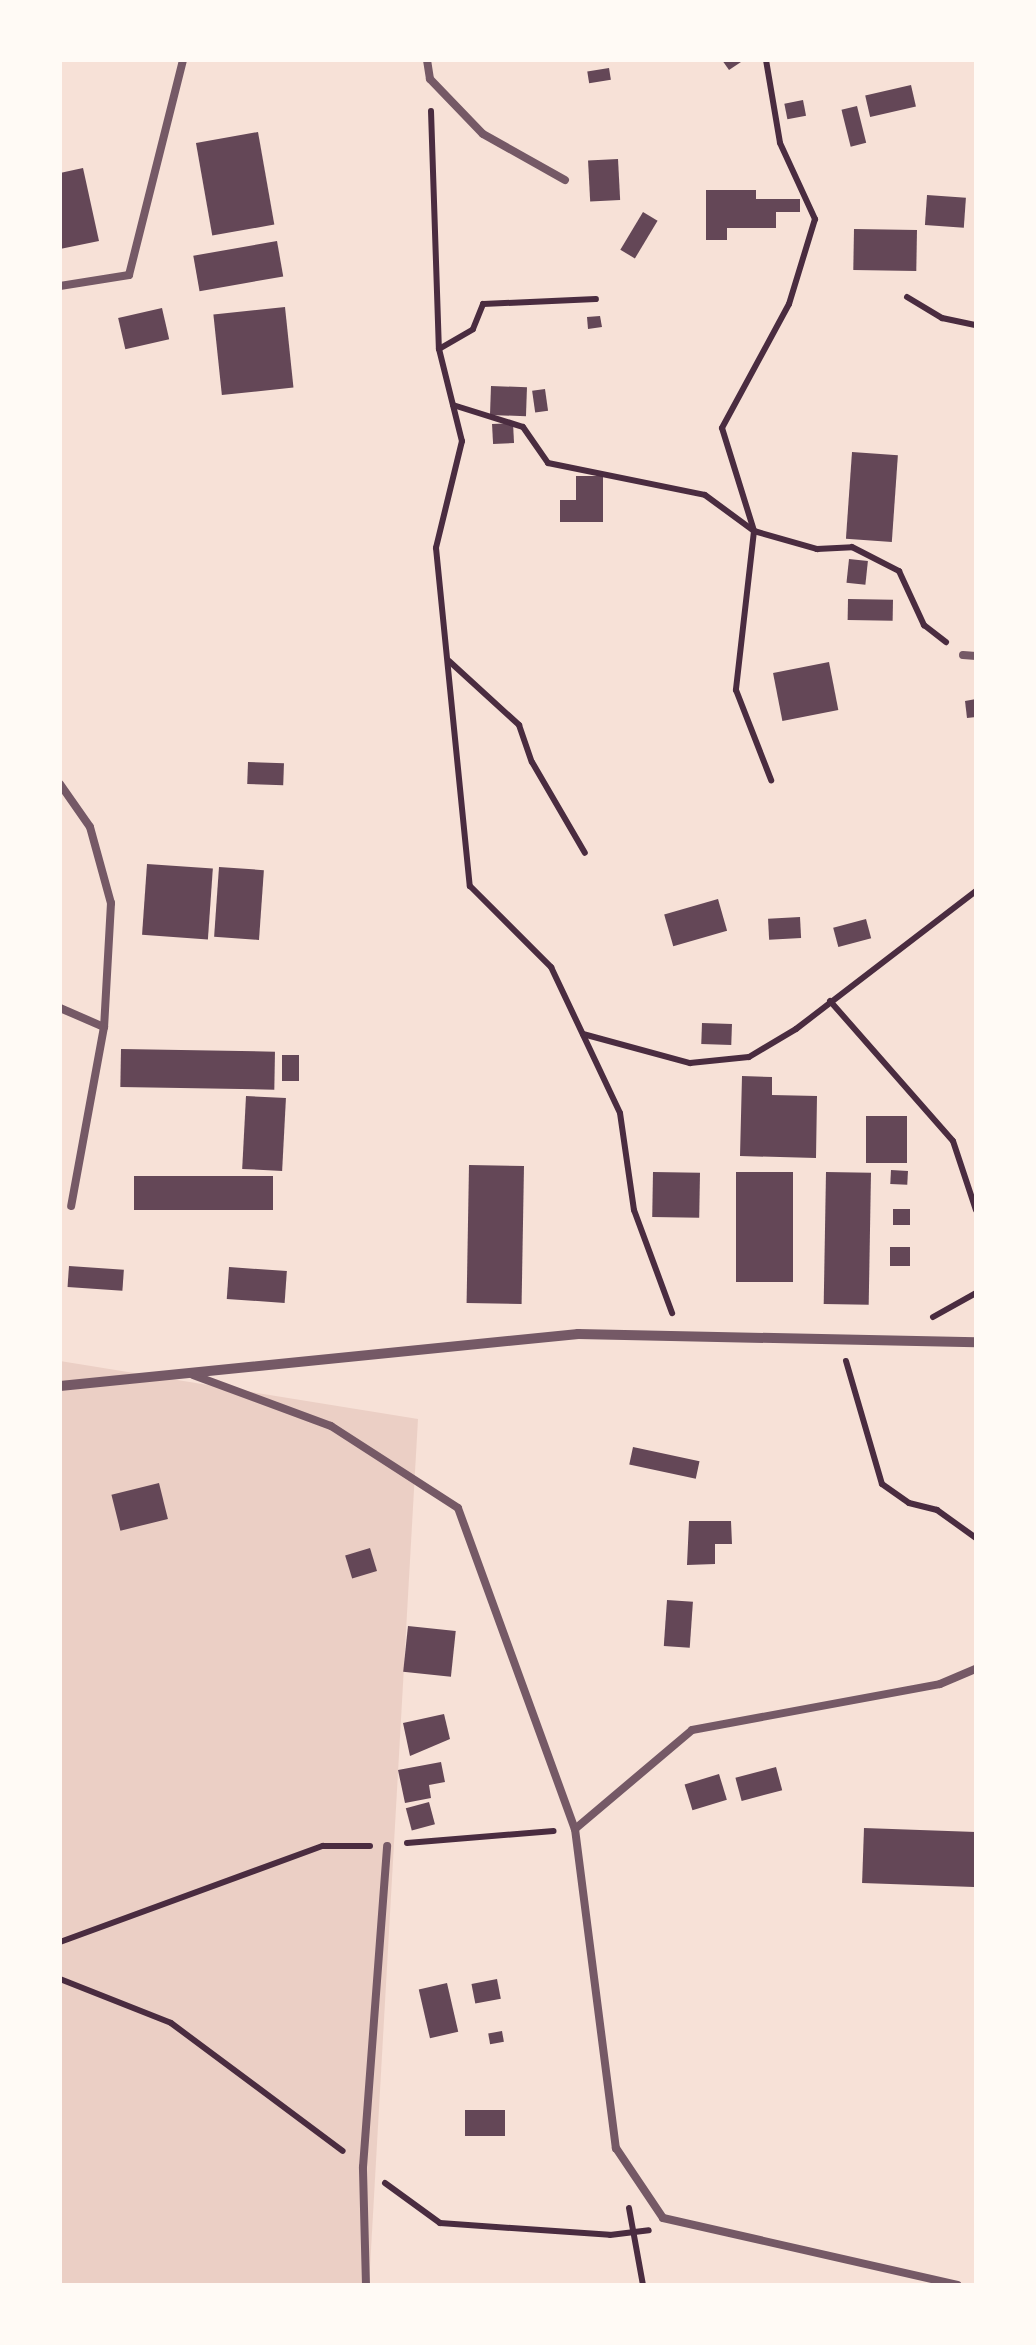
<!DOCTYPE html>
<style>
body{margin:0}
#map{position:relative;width:1036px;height:2345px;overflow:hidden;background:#f7e1d7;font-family:Roboto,sans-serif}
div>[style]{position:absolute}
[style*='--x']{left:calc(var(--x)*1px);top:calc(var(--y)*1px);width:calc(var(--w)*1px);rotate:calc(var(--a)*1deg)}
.green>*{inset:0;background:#ebcfc5}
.building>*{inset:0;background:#644757;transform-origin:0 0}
.path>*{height:6px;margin:-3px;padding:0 3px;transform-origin:3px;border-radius:3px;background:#4a2c40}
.service>*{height:8px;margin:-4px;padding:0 4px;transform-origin:4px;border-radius:4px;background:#755966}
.minor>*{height:10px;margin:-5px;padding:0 5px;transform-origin:5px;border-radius:5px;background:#755966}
span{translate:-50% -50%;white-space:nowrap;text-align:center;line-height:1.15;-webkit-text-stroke:9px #fffaf5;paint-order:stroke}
.frame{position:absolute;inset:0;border:62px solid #fffaf5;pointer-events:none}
</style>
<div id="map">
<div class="green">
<div style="clip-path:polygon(60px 1361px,418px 1419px,369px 2285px,60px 2285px)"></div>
</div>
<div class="building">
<div style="clip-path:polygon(722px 60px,744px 60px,729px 70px)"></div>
<div style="left:609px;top:68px;width:12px;height:22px;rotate:81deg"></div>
<div style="left:911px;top:85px;width:22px;height:47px;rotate:77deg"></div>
<div style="left:803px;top:100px;width:16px;height:19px;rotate:79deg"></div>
<div style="left:857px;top:106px;width:38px;height:16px;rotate:76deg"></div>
<div style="left:258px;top:132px;width:94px;height:63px;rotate:80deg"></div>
<div style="left:618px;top:159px;width:41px;height:30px;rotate:87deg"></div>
<div style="clip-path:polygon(83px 168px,99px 241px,60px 249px,60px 173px)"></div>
<div style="clip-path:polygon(706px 190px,756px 190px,756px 199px,800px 199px,800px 212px,776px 212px,776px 228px,727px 228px,727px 240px,706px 240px)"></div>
<div style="left:927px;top:195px;width:39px;height:30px;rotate:4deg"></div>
<div style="left:643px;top:212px;width:17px;height:44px;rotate:31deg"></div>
<div style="left:854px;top:229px;width:63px;height:41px;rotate:1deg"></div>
<div style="left:277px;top:241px;width:36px;height:85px;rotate:80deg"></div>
<div style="left:285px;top:307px;width:81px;height:72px;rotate:84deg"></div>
<div style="left:162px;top:308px;width:32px;height:45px;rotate:77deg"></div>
<div style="clip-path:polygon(600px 316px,602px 327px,588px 329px,587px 317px)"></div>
<div style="left:491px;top:386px;width:36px;height:29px;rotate:2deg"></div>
<div style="left:545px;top:389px;width:22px;height:13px;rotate:82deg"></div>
<div style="left:513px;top:423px;width:20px;height:21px;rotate:87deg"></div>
<div style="left:852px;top:452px;width:46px;height:87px;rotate:4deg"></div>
<div style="clip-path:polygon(576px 476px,603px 476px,603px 522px,560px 522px,560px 500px,576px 500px)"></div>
<div style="left:849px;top:559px;width:19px;height:24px;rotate:6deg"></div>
<div style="left:848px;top:599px;width:45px;height:21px;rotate:1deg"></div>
<div style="left:829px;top:662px;width:49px;height:57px;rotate:79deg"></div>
<div style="clip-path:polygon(976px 699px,976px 717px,967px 718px,965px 701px)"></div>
<div style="left:248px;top:762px;width:36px;height:22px;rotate:2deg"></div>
<div style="left:147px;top:864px;width:66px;height:71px;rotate:4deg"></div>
<div style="left:219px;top:867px;width:45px;height:70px;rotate:4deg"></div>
<div style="left:718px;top:899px;width:33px;height:56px;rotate:74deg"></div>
<div style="left:800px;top:917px;width:21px;height:32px;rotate:87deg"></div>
<div style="left:866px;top:919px;width:20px;height:34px;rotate:75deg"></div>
<div style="left:702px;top:1023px;width:30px;height:21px;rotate:2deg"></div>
<div style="left:121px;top:1049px;width:154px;height:38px;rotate:1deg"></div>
<div style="left:282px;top:1055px;width:17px;height:26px"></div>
<div style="clip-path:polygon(742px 1076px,772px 1077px,772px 1095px,817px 1096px,816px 1158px,740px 1156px)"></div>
<div style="left:246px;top:1096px;width:40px;height:73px;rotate:3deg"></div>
<div style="left:866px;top:1116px;width:41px;height:47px"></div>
<div style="left:469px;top:1165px;width:55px;height:138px;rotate:1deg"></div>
<div style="left:891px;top:1170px;width:17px;height:14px;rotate:3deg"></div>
<div style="left:653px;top:1172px;width:47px;height:45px;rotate:1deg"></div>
<div style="left:736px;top:1172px;width:57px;height:110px"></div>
<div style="left:826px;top:1172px;width:45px;height:132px;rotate:1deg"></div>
<div style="left:134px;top:1176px;width:139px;height:34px"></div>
<div style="left:893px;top:1209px;width:17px;height:16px"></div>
<div style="left:890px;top:1247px;width:20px;height:19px"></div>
<div style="left:69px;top:1266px;width:55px;height:21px;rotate:4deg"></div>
<div style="left:229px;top:1267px;width:58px;height:32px;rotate:4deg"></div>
<div style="left:633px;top:1447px;width:68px;height:18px;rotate:12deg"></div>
<div style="left:159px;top:1483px;width:37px;height:49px;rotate:76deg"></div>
<div style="clip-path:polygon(689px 1521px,731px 1521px,732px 1544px,715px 1544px,715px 1564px,687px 1565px)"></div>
<div style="left:370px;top:1548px;width:24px;height:26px;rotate:73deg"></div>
<div style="left:667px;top:1600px;width:26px;height:46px;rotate:4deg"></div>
<div style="left:408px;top:1626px;width:48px;height:46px;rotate:6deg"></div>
<div style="clip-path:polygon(444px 1714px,450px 1739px,410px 1756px,403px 1723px)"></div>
<div style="clip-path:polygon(441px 1762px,445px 1782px,429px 1785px,431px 1798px,405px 1803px,398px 1770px)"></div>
<div style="left:776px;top:1767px;width:24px;height:42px;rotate:75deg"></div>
<div style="left:719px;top:1774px;width:27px;height:36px;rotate:73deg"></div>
<div style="left:429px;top:1802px;width:23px;height:24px;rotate:75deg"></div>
<div style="left:864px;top:1828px;width:112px;height:55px;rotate:2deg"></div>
<div style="left:497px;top:1979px;width:20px;height:26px;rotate:79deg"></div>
<div style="left:447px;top:1983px;width:50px;height:29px;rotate:77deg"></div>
<div style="left:502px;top:2031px;width:11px;height:14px;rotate:80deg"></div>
<div style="left:465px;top:2110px;width:40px;height:26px"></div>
</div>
<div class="path">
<div style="--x:766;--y:60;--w:84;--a:80.4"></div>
<div style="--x:780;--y:143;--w:84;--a:65.3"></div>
<div style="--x:815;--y:219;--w:89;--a:107"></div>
<div style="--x:789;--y:304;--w:141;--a:118.4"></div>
<div style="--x:722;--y:428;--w:108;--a:72.7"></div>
<div style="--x:754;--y:531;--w:160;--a:96.5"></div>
<div style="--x:736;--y:690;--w:97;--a:68.7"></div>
<div style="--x:431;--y:111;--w:238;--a:88.1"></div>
<div style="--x:439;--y:349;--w:95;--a:76"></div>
<div style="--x:462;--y:441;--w:110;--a:103.7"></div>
<div style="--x:436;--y:548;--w:340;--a:84.3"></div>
<div style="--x:470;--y:886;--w:115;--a:45"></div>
<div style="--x:551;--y:967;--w:161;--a:64.7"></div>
<div style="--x:620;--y:1113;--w:98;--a:81.8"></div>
<div style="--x:634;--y:1210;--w:110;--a:69.7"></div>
<div style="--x:907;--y:297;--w:41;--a:31"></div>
<div style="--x:942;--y:318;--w:35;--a:12"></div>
<div style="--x:439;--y:349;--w:39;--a:-30"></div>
<div style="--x:473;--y:329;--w:27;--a:-68"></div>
<div style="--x:483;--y:304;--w:113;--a:-2.5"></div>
<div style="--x:453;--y:405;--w:73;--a:17.4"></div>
<div style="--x:523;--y:427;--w:44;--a:55.2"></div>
<div style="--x:548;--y:463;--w:160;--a:11.5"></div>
<div style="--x:705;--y:495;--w:61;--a:36.3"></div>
<div style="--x:754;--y:531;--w:66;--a:15.9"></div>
<div style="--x:817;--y:549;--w:35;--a:-3"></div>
<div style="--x:852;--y:547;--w:53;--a:27.1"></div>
<div style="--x:899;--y:571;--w:60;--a:65.2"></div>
<div style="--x:924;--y:625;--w:28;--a:38"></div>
<div style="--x:449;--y:661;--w:95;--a:42.4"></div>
<div style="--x:519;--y:725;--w:39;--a:71"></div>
<div style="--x:532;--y:762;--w:105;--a:59.8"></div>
<div style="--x:830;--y:1001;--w:186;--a:48.7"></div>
<div style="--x:953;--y:1141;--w:73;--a:71.6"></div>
<div style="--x:583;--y:1034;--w:111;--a:15.2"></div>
<div style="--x:690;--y:1063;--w:59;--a:-5.8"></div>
<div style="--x:749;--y:1057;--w:55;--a:-30.8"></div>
<div style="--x:796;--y:1029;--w:227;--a:-37.5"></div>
<div style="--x:933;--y:1317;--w:49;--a:-29.2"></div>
<div style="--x:846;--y:1361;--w:128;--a:73.7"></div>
<div style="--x:882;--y:1484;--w:33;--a:35"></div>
<div style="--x:909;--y:1503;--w:29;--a:14"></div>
<div style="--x:937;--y:1510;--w:48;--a:35.7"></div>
<div style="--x:407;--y:1843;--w:147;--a:-4.7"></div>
<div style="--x:60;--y:1942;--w:280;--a:-20.1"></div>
<div style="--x:323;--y:1846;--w:47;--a:0"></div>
<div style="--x:60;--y:1979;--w:119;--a:21.6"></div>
<div style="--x:171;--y:2023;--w:214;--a:36.7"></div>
<div style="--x:385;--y:2183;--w:68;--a:36"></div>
<div style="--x:440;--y:2223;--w:170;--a:4"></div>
<div style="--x:610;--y:2235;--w:39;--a:-7"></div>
<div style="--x:629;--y:2208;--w:78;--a:79.7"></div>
</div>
<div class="service">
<div style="--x:427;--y:60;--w:19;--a:81"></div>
<div style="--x:430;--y:79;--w:76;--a:46.1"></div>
<div style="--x:483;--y:134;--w:94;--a:29.3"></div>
<div style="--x:60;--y:286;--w:70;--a:-9.1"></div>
<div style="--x:129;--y:275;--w:222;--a:-75.9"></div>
<div style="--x:963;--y:655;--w:13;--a:4"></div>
<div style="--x:60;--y:784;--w:52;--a:55.1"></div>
<div style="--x:90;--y:827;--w:79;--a:74.6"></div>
<div style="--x:111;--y:903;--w:124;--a:93.2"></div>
<div style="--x:104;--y:1027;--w:182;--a:100.4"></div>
<div style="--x:60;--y:1008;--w:48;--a:23.4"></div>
<div style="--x:193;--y:1375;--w:147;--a:20.3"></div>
<div style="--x:331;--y:1426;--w:151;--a:32.8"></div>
<div style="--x:458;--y:1508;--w:342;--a:70"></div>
<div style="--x:575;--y:1829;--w:322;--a:82.7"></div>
<div style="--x:616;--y:2148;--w:84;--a:56.1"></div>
<div style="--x:663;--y:2218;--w:302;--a:12.8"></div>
<div style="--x:575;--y:1829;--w:153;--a:-40.2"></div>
<div style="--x:692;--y:1730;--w:252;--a:-10.5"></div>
<div style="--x:940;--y:1684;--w:39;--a:-23"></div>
<div style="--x:366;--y:2285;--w:118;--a:-91.5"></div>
<div style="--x:363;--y:2167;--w:322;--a:-85.7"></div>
</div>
<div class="minor">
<div style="--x:60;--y:1386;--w:521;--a:-5.73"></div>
<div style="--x:578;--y:1334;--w:398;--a:1.2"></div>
</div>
<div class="frame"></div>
</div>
